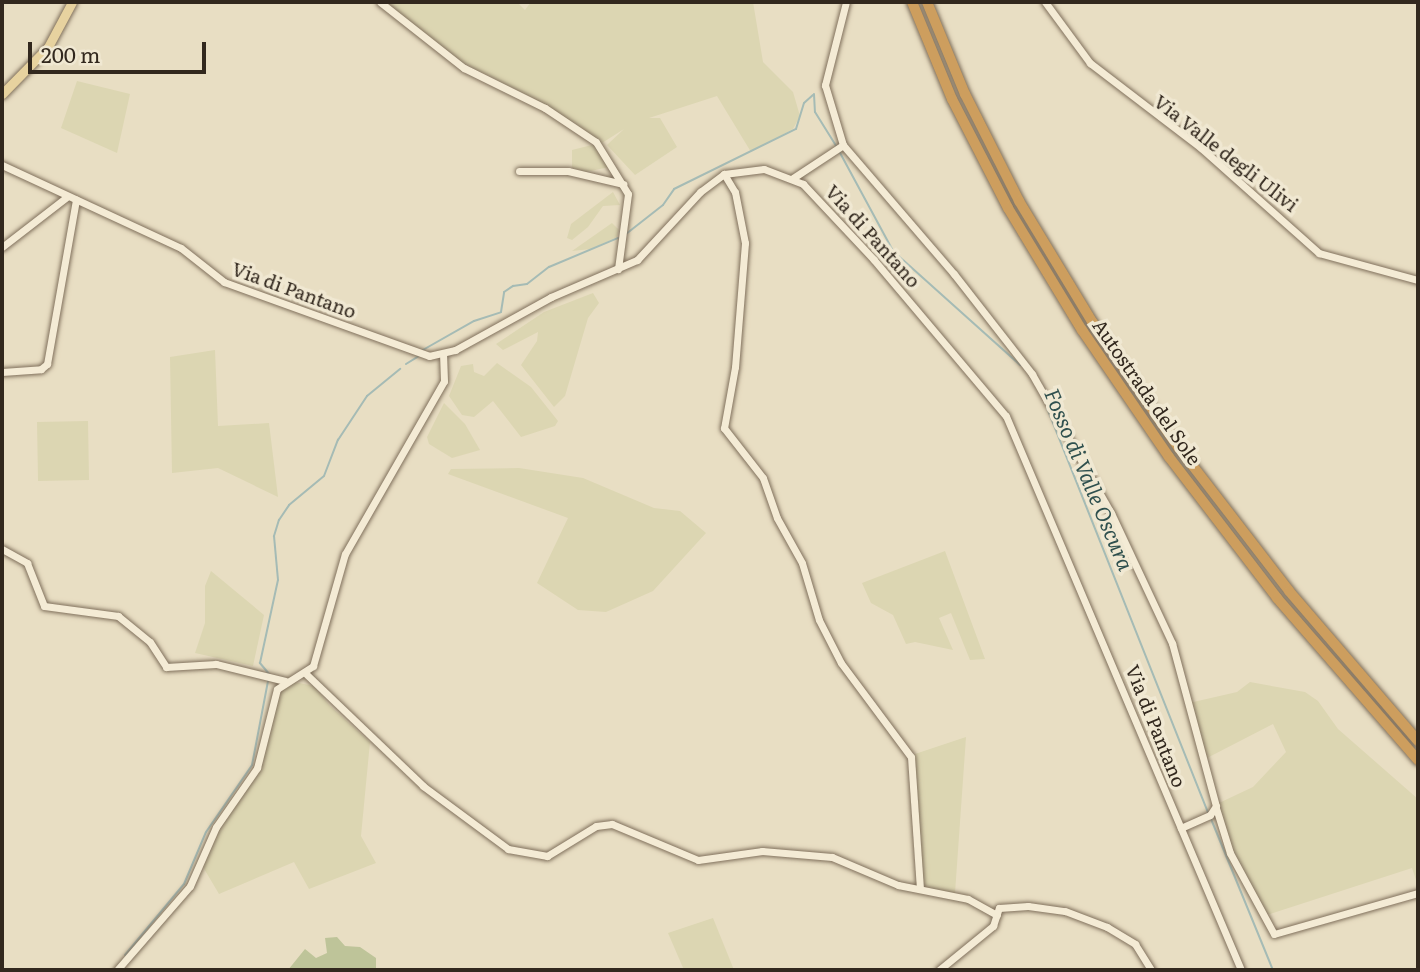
<!DOCTYPE html>
<style>
body{margin:0}
#map{position:relative;width:1420px;height:972px;overflow:hidden;background:#e8dec3;font-family:Literata,serif}
div>[style]{position:absolute}
[style*='--x']{left:calc(var(--x)*1px);top:calc(var(--y)*1px);width:calc(var(--w)*1px);rotate:calc(var(--a)*1deg)}
.farmland>*{inset:0;background:#dcd6b2;transform-origin:0 0}
.green>*{inset:0;background:#bec499}
.stream>*{height:2px;margin:-1px;padding:0 1px;transform-origin:1px;border-radius:1px;background:#a5bbb5}
.roads{filter:drop-shadow(0 0 2px #80705c) drop-shadow(0 0 2px #80705c)}
.minor>*{height:7px;margin:-3.5px;padding:0 3.5px;transform-origin:3.5px;border-radius:3.5px;background:#f4ebd5}
.major>*{height:9px;margin:-4.5px;padding:0 4.5px;transform-origin:4.5px;border-radius:4.5px;background:#e7d29f}
.highway>*{height:10px;margin:-5px;padding:0 5px;transform-origin:5px;border-radius:5px;background:#cd9e5e}
span{translate:-50% -50%;white-space:nowrap;text-align:center;line-height:1.15;-webkit-text-stroke:7px #f0e8d2;paint-order:stroke}
.street-label{font-size:19px;color:#32281e}
.water-label{font-size:21px;color:#2f504e;font-style:italic}
.frame{position:absolute;inset:0;border:4px solid #32281e;pointer-events:none}
.scale{position:absolute;left:28px;top:42px;width:178px;height:32px;box-sizing:border-box;border:4px solid #32281e;border-top:0;padding-left:9px;font-size:21px;line-height:24px;white-space:nowrap;color:#32281e;-webkit-text-stroke:5px #f0e8d2;paint-order:stroke}
</style>
<div id="map">
<div class="farmland">
<div style="clip-path:polygon(384px 2px,517px 2px,525px 10px,531px 2px,753px 2px,763px 62px,793px 92px,800px 116px,793px 129px,751px 152px,717px 96px,649px 118px,660px 118px,677px 147px,635px 175px,607px 145px,624px 129px,602px 143px,533px 98px,461px 62px)"></div>
<div style="clip-path:polygon(77px 81px,130px 94px,117px 153px,61px 128px)"></div>
<div style="clip-path:polygon(596px 144px,609px 167px,586px 172px,572px 168px,572px 150px)"></div>
<div style="clip-path:polygon(613px 192px,620px 205px,603px 206px,588px 227px,572px 240px,567px 238px,571px 224px)"></div>
<div style="clip-path:polygon(612px 223px,619px 230px,617px 237px,591px 249px,572px 251px)"></div>
<div style="clip-path:polygon(593px 293px,599px 303px,588px 318px,565px 396px,554px 407px,521px 365px,537px 341px,538px 332px,503px 350px,496px 344px,544px 312px)"></div>
<div style="clip-path:polygon(215px 350px,218px 426px,269px 423px,278px 497px,218px 468px,172px 473px,170px 357px)"></div>
<div style="clip-path:polygon(497px 363px,531px 387px,558px 421px,555px 426px,521px 437px,493px 401px,474px 417px,462px 415px,449px 396px,461px 366px,473px 364px,474px 372px,484px 376px)"></div>
<div style="clip-path:polygon(444px 403px,465px 424px,480px 450px,452px 458px,429px 444px,427px 437px)"></div>
<div style="left:88px;top:421px;width:59px;height:51px;rotate:89deg"></div>
<div style="clip-path:polygon(519px 468px,583px 478px,654px 508px,680px 511px,706px 533px,653px 591px,606px 612px,578px 610px,537px 583px,568px 518px,448px 474px,451px 469px)"></div>
<div style="clip-path:polygon(945px 551px,985px 659px,970px 660px,951px 613px,939px 618px,953px 650px,915px 642px,906px 644px,893px 615px,871px 603px,862px 583px)"></div>
<div style="clip-path:polygon(211px 571px,264px 615px,253px 666px,195px 653px,205px 623px,205px 586px)"></div>
<div style="clip-path:polygon(294px 682px,314px 686px,330px 706px,370px 742px,361px 836px,376px 863px,309px 889px,294px 862px,219px 894px,203px 867px,205px 861px,218px 830px,249px 786px,277px 693px)"></div>
<div style="clip-path:polygon(1250px 682px,1305px 692px,1318px 701px,1338px 729px,1418px 799px,1418px 886px,1412px 868px,1267px 915px,1232px 853px,1218px 808px,1219px 803px,1253px 787px,1286px 752px,1273px 724px,1207px 758px,1189px 703px,1237px 692px)"></div>
<div style="clip-path:polygon(966px 737px,955px 893px,926px 888px,921px 880px,912px 755px)"></div>
<div style="clip-path:polygon(713px 918px,734px 970px,684px 970px,668px 933px)"></div>
</div>
<div class="green">
<div style="clip-path:polygon(337px 937px,345px 946px,360px 947px,376px 958px,376px 970px,288px 970px,305px 949px,316px 958px,327px 953px,325px 938px)"></div>
</div>
<div class="stream">
<div style="--x:814;--y:94;--w:18;--a:87"></div>
<div style="--x:815;--y:112;--w:40;--a:58"></div>
<div style="--x:839;--y:151;--w:114;--a:61.6"></div>
<div style="--x:893;--y:251;--w:171;--a:41.9"></div>
<div style="--x:626;--y:234;--w:47;--a:-38.1"></div>
<div style="--x:663;--y:205;--w:19;--a:-55"></div>
<div style="--x:674;--y:189;--w:136;--a:-26.2"></div>
<div style="--x:796;--y:129;--w:27;--a:-73"></div>
<div style="--x:804;--y:103;--w:12;--a:-42"></div>
<div style="--x:421;--y:351;--w:61;--a:-29.5"></div>
<div style="--x:474;--y:321;--w:28;--a:-18"></div>
<div style="--x:501;--y:312;--w:20;--a:-81"></div>
<div style="--x:504;--y:292;--w:11;--a:-34"></div>
<div style="--x:513;--y:286;--w:14;--a:-8"></div>
<div style="--x:527;--y:284;--w:28;--a:-38"></div>
<div style="--x:549;--y:267;--w:75;--a:-22.8"></div>
<div style="--x:406;--y:364;--w:15;--a:-32"></div>
<div style="--x:1047;--y:408;--w:435;--a:68.3"></div>
<div style="--x:270;--y:675;--w:16;--a:-130"></div>
<div style="--x:260;--y:663;--w:85;--a:-77.8"></div>
<div style="--x:278;--y:580;--w:44;--a:-95.2"></div>
<div style="--x:274;--y:536;--w:17;--a:-73"></div>
<div style="--x:279;--y:520;--w:18;--a:-56"></div>
<div style="--x:289;--y:505;--w:45;--a:-39.6"></div>
<div style="--x:324;--y:476;--w:39;--a:-69"></div>
<div style="--x:338;--y:440;--w:53;--a:-56.6"></div>
<div style="--x:367;--y:396;--w:43;--a:-39.3"></div>
<div style="--x:1211;--y:819;--w:163;--a:67.7"></div>
<div style="--x:125;--y:955;--w:92;--a:-50.3"></div>
<div style="--x:184;--y:884;--w:56;--a:-67.1"></div>
<div style="--x:206;--y:832;--w:81;--a:-55.5"></div>
<div style="--x:252;--y:765;--w:86;--a:-79.2"></div>
</div>
<div class="roads">
<div class="minor">
<div style="--x:380;--y:2;--w:107;--a:38.2"></div>
<div style="--x:464;--y:68;--w:90;--a:26.3"></div>
<div style="--x:545;--y:108;--w:61;--a:33.7"></div>
<div style="--x:596;--y:142;--w:61;--a:58.4"></div>
<div style="--x:628;--y:194;--w:76;--a:97.6"></div>
<div style="--x:846;--y:2;--w:86;--a:104.2"></div>
<div style="--x:825;--y:85;--w:63;--a:73.3"></div>
<div style="--x:843;--y:145;--w:170;--a:49.3"></div>
<div style="--x:954;--y:274;--w:127;--a:52"></div>
<div style="--x:1032;--y:374;--w:160;--a:60.4"></div>
<div style="--x:1111;--y:513;--w:144;--a:64.9"></div>
<div style="--x:1172;--y:643;--w:169;--a:74.9"></div>
<div style="--x:1216;--y:806;--w:11;--a:124"></div>
<div style="--x:1210;--y:815;--w:32;--a:156"></div>
<div style="--x:1045;--y:2;--w:76;--a:53.6"></div>
<div style="--x:1090;--y:63;--w:140;--a:37.4"></div>
<div style="--x:1201;--y:148;--w:158;--a:41.7"></div>
<div style="--x:1319;--y:253;--w:103;--a:15.3"></div>
<div style="--x:2;--y:165;--w:197;--a:24.9"></div>
<div style="--x:181;--y:248;--w:55;--a:38.3"></div>
<div style="--x:224;--y:282;--w:218;--a:19.8"></div>
<div style="--x:429;--y:356;--w:27;--a:-13"></div>
<div style="--x:455;--y:350;--w:110;--a:-28.9"></div>
<div style="--x:551;--y:297;--w:94;--a:-23.3"></div>
<div style="--x:637;--y:260;--w:93;--a:-47.2"></div>
<div style="--x:700;--y:192;--w:30;--a:-37"></div>
<div style="--x:724;--y:174;--w:40;--a:-7.1"></div>
<div style="--x:764;--y:169;--w:42;--a:21"></div>
<div style="--x:803;--y:184;--w:104;--a:46.9"></div>
<div style="--x:874;--y:260;--w:204;--a:49.8"></div>
<div style="--x:1006;--y:416;--w:602;--a:67.01"></div>
<div style="--x:519;--y:171;--w:49;--a:0"></div>
<div style="--x:568;--y:171;--w:57;--a:13.3"></div>
<div style="--x:724;--y:174;--w:21;--a:59"></div>
<div style="--x:735;--y:192;--w:52;--a:78.9"></div>
<div style="--x:745;--y:243;--w:124;--a:94.6"></div>
<div style="--x:735;--y:367;--w:62;--a:100.2"></div>
<div style="--x:724;--y:428;--w:63;--a:52"></div>
<div style="--x:763;--y:478;--w:42;--a:70.7"></div>
<div style="--x:777;--y:518;--w:51;--a:60.9"></div>
<div style="--x:802;--y:563;--w:59;--a:73.4"></div>
<div style="--x:819;--y:620;--w:48;--a:62.9"></div>
<div style="--x:841;--y:663;--w:117;--a:53.3"></div>
<div style="--x:911;--y:757;--w:132;--a:86.1"></div>
<div style="--x:793;--y:178;--w:60;--a:-33.4"></div>
<div style="--x:2;--y:247;--w:83;--a:-37.7"></div>
<div style="--x:2;--y:372;--w:39;--a:-4"></div>
<div style="--x:41;--y:369;--w:8;--a:-40"></div>
<div style="--x:47;--y:364;--w:167;--a:-80"></div>
<div style="--x:2;--y:549;--w:29;--a:29"></div>
<div style="--x:27;--y:563;--w:46;--a:68.4"></div>
<div style="--x:44;--y:606;--w:75;--a:7.7"></div>
<div style="--x:118;--y:616;--w:41;--a:39.1"></div>
<div style="--x:150;--y:642;--w:30;--a:57"></div>
<div style="--x:166;--y:667;--w:50;--a:-3.4"></div>
<div style="--x:216;--y:664;--w:71;--a:13.8"></div>
<div style="--x:306;--y:674;--w:162;--a:43.7"></div>
<div style="--x:423;--y:786;--w:106;--a:36.5"></div>
<div style="--x:508;--y:849;--w:40;--a:10"></div>
<div style="--x:547;--y:856;--w:57;--a:-31.5"></div>
<div style="--x:596;--y:826;--w:16;--a:-7"></div>
<div style="--x:612;--y:824;--w:93;--a:22.7"></div>
<div style="--x:698;--y:860;--w:65;--a:-8"></div>
<div style="--x:762;--y:851;--w:70;--a:4.9"></div>
<div style="--x:832;--y:857;--w:72;--a:23"></div>
<div style="--x:898;--y:885;--w:71;--a:11.3"></div>
<div style="--x:968;--y:899;--w:33;--a:29"></div>
<div style="--x:1216;--y:808;--w:47;--a:72.7"></div>
<div style="--x:1230;--y:853;--w:92;--a:61.5"></div>
<div style="--x:1274;--y:934;--w:150;--a:-15.9"></div>
<div style="--x:117;--y:970;--w:111;--a:-49"></div>
<div style="--x:190;--y:886;--w:64;--a:-66.2"></div>
<div style="--x:216;--y:827;--w:72;--a:-55.2"></div>
<div style="--x:257;--y:768;--w:81;--a:-75.8"></div>
<div style="--x:277;--y:689;--w:43;--a:-32.6"></div>
<div style="--x:313;--y:666;--w:116;--a:-74.1"></div>
<div style="--x:345;--y:554;--w:199;--a:-60.2"></div>
<div style="--x:444;--y:381;--w:26;--a:-92"></div>
<div style="--x:939;--y:970;--w:70;--a:-39.2"></div>
<div style="--x:993;--y:926;--w:19;--a:-72"></div>
<div style="--x:999;--y:908;--w:29;--a:-4"></div>
<div style="--x:1028;--y:906;--w:37;--a:8"></div>
<div style="--x:1065;--y:911;--w:45;--a:20.9"></div>
<div style="--x:1107;--y:927;--w:33;--a:31"></div>
<div style="--x:1135;--y:944;--w:31;--a:58"></div>
</div>
<div class="major">
<div style="--x:2;--y:94;--w:66;--a:-45.6"></div>
<div style="--x:48;--y:47;--w:51;--a:-61.9"></div>
</div>
<div class="highway">
<div style="--x:912;--y:2;--w:105;--a:67.6"></div>
<div style="--x:952;--y:99;--w:123;--a:62.8"></div>
<div style="--x:1008;--y:208;--w:143;--a:58.8"></div>
<div style="--x:1082;--y:330;--w:154;--a:55.6"></div>
<div style="--x:1169;--y:457;--w:178;--a:52.5"></div>
<div style="--x:1277;--y:598;--w:215;--a:49"></div>
<div style="--x:927;--y:2;--w:100;--a:67.6"></div>
<div style="--x:965;--y:94;--w:120;--a:63.2"></div>
<div style="--x:1019;--y:201;--w:143;--a:58.8"></div>
<div style="--x:1093;--y:323;--w:152;--a:55.5"></div>
<div style="--x:1179;--y:448;--w:180;--a:52.4"></div>
<div style="--x:1289;--y:591;--w:198;--a:49.3"></div>
</div>
</div>
<div class="street-label">
<span style="left:1226px;top:153px;rotate:38deg">Via Valle degli Ulivi</span>
<span style="left:873px;top:236px;rotate:48deg">Via di Pantano</span>
<span style="left:294px;top:290px;rotate:20deg">Via di Pantano</span>
<span style="left:1147px;top:392px;rotate:55deg">Autostrada del Sole</span>
<span style="left:1156px;top:726px;rotate:68deg">Via di Pantano</span>
</div>
<div class="water-label">
<span style="left:1090px;top:479px;rotate:67deg">Fosso di Valle Oscura</span>
</div>
<div class="frame"></div>
<div class="scale">200 m</div>
</div>
